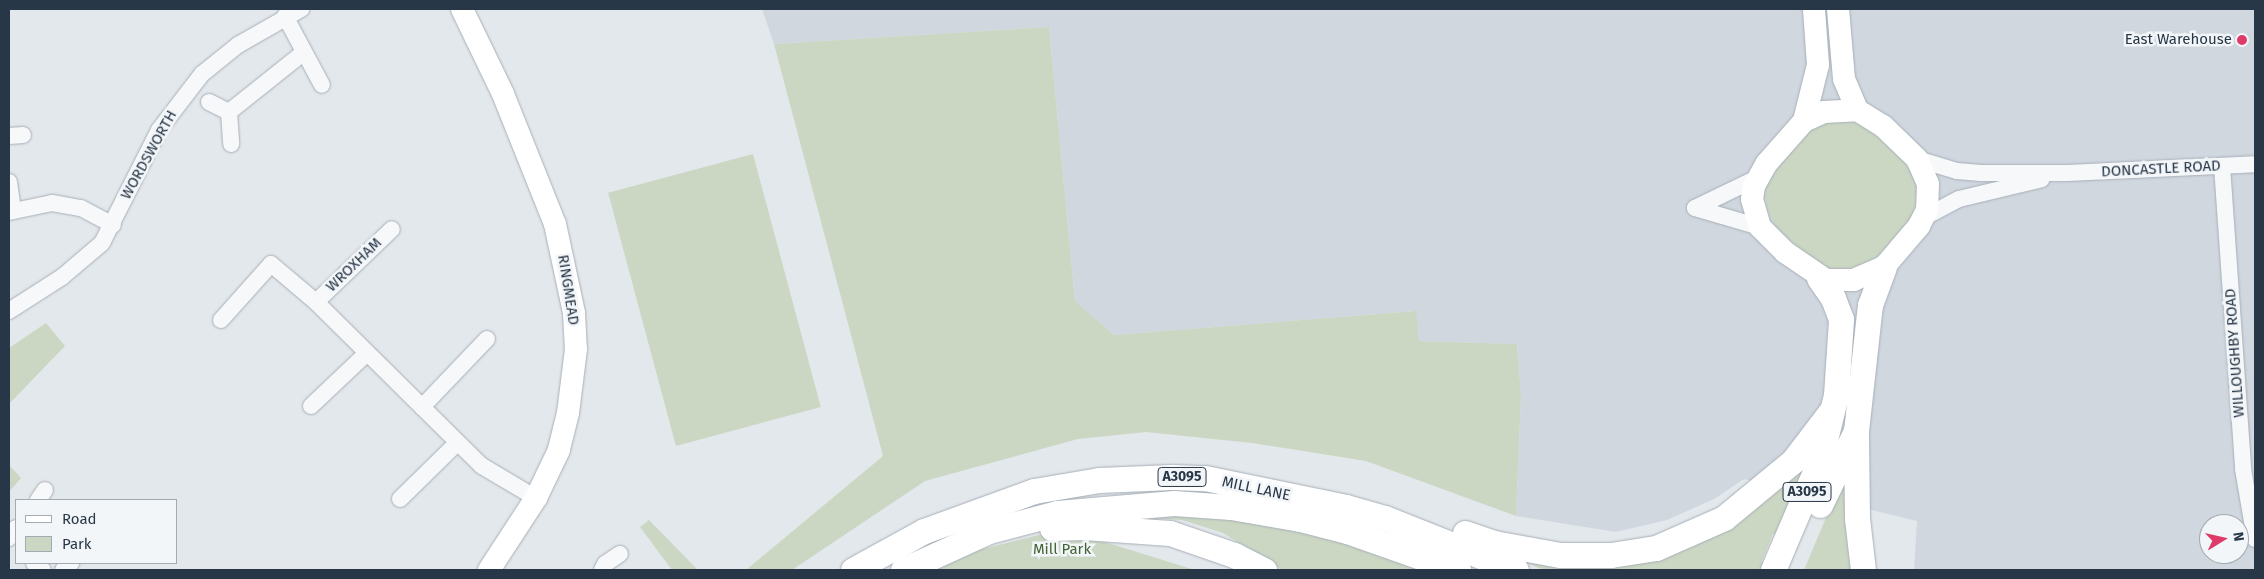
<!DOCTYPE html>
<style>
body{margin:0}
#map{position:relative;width:2264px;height:579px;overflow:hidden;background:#e3e8ec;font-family:"Fira Sans",sans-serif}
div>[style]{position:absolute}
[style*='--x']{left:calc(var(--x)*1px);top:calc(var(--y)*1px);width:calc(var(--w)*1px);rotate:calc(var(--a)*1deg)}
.built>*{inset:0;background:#d0d7df}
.green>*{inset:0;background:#cbd7c3;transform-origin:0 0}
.roads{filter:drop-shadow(0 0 1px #a7afb7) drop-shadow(0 0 1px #a7afb7)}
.street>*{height:16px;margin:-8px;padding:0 8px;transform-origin:8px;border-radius:8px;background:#f6f8fa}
.secondary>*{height:22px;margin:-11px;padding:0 11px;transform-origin:11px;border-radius:11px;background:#fff}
.primary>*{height:25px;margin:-12.5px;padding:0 12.5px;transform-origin:12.5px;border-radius:12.5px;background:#fff}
.dots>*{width:14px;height:14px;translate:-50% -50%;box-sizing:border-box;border:2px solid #f3f6f9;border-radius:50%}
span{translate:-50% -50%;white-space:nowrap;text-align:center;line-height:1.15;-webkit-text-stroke:5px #f3f6f9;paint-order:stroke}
.shield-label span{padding:1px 4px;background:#f3f6f9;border:1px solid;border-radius:4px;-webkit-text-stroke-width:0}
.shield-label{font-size:14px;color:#283747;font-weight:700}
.poi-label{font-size:15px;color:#283747}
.right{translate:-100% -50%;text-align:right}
.street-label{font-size:15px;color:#283747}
.park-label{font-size:15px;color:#436434}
.frame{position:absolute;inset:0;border:10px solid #283747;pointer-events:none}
.legend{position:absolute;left:15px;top:499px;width:162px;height:65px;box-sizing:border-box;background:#f3f6f9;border:1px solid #a2aab2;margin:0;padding:6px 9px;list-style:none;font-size:15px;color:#283747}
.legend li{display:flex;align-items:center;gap:10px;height:25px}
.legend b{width:25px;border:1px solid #a2aab2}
.north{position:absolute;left:2199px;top:514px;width:50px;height:50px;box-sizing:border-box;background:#f3f6f9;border:1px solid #a2aab2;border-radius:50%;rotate:81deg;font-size:14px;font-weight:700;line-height:20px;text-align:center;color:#283747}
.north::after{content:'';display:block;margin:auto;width:18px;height:22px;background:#de3b69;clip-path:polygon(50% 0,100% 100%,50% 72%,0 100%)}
</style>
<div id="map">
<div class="built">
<div style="clip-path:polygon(evenodd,762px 9px,2255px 9px,2255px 570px,1914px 570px,1917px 521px,1744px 479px,1714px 499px,1667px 520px,1616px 532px,1516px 516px,1521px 395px,1517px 344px,1419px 341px,1415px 311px,1114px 335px,1075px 301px,1049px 27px,774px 44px,762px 9px,2209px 524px,2239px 524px,2239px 554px,2209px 554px,2209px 524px)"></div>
</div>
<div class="green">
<div style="clip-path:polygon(1049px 27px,1075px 301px,1114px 335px,1416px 311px,1419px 341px,1517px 344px,1521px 395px,1516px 516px,1366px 461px,1252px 443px,1146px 432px,1078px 439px,925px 481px,792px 570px,746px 570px,883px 456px,774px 44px)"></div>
<div style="clip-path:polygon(1835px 118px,1852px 120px,1865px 126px,1904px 159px,1919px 189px,1912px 216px,1876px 260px,1863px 268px,1831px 270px,1815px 262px,1777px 228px,1767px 210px,1765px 192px,1771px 174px,1812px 128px)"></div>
<div style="left:753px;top:154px;width:262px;height:150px;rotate:75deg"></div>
<div style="clip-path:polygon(46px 323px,65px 346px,9px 404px,9px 348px)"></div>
<div style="clip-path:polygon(1817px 444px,1779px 534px,1773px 534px,1762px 561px,1766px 566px,1764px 570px,1544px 570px,1503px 553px,1647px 554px)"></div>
<div style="clip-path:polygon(9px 465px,21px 478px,9px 492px)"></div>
<div style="clip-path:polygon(1845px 479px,1852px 570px,1804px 570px,1830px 508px)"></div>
<div style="clip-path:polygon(1152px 513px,1220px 514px,1341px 539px,1436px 570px,1282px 570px,1223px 533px,1182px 520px,1152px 518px)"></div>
<div style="clip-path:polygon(649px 520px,698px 570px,672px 570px,640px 527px)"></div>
<div style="clip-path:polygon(1063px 529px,1195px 570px,932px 570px,958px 555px)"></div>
</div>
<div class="roads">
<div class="street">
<div style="--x:285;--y:16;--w:78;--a:61.8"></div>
<div style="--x:209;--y:102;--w:22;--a:27"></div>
<div style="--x:229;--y:112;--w:32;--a:86"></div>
<div style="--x:229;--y:112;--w:95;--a:-38.6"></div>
<div style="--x:9;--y:136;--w:14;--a:-4"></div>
<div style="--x:1917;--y:159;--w:42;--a:16.7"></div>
<div style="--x:1957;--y:171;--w:24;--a:5"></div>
<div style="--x:1981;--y:173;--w:86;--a:0"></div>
<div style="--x:2067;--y:173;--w:188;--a:-2.7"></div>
<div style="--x:2222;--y:166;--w:304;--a:86"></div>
<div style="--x:2243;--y:469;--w:71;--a:80.3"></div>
<div style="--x:9;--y:182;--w:29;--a:82"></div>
<div style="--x:1695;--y:208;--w:69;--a:-25.8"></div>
<div style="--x:1695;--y:208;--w:68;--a:16.3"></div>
<div style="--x:9;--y:212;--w:44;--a:-11.8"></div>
<div style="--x:52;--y:203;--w:29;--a:10"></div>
<div style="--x:81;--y:208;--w:36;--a:28"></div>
<div style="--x:1925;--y:217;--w:38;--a:-28"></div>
<div style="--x:1959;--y:199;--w:85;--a:-13.5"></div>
<div style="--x:316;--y:302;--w:105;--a:-43.8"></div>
<div style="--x:9;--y:311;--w:63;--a:-32.7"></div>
<div style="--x:62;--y:277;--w:52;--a:-40.4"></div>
<div style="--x:102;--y:243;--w:127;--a:-63.2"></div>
<div style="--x:159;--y:130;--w:71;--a:-52.5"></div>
<div style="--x:202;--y:74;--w:46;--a:-38.9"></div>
<div style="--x:238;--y:45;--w:73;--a:-29.7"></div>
<div style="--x:221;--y:320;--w:75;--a:-48.2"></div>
<div style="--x:271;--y:264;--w:59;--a:40.2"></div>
<div style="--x:316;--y:302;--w:233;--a:44.7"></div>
<div style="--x:482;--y:466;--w:63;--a:30.7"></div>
<div style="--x:311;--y:406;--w:77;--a:-43.4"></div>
<div style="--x:422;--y:407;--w:94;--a:-46.3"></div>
<div style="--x:400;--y:499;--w:80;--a:-44.5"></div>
<div style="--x:38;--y:500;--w:12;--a:-55"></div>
<div style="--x:9;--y:538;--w:12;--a:-55"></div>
<div style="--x:34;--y:563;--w:11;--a:38"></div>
<div style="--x:63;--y:570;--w:11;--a:-41"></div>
<div style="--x:602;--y:570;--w:7;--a:-63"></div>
<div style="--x:605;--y:564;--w:18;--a:-34"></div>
</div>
<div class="secondary">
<div style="--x:462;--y:9;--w:94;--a:64.2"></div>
<div style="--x:503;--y:94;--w:140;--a:68.2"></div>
<div style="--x:555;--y:224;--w:91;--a:77.9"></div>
<div style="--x:574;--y:313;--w:36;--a:87"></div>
<div style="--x:576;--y:349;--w:64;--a:97.1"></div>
<div style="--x:568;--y:413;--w:38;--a:104"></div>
<div style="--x:559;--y:450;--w:53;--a:115.6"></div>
<div style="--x:536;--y:498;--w:86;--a:123.1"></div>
<div style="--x:1838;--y:9;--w:70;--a:85.1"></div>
<div style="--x:1844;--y:79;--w:34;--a:67"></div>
<div style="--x:1857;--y:110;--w:31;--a:32"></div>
<div style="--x:1883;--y:126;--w:47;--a:44.1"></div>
<div style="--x:1917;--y:159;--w:27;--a:66"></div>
<div style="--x:1928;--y:184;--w:26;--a:92"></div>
<div style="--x:1927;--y:210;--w:18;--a:117"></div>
<div style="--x:1919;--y:226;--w:54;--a:130.5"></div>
<div style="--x:1884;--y:267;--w:33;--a:157"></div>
<div style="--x:1854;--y:280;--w:28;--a:180"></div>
<div style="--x:1826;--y:280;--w:50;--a:-145.7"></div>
<div style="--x:1785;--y:252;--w:35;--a:-135"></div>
<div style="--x:1760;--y:227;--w:29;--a:-106"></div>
<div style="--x:1752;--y:199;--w:13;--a:-81"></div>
<div style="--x:1754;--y:186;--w:26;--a:-61"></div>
<div style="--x:1767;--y:163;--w:56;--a:-48.6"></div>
<div style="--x:1804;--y:121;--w:22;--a:-24"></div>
<div style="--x:1824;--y:112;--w:33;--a:-3"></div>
<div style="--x:1804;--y:121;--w:58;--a:-76"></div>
<div style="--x:1818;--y:65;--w:56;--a:-94.1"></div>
</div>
<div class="primary">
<div style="--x:1820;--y:505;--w:80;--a:-64.1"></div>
<div style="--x:1052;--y:528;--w:32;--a:-2"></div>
<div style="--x:1084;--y:527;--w:86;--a:4"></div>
<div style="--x:1170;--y:533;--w:68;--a:19"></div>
<div style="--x:1234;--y:555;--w:34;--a:27"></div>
<div style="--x:1465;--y:533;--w:31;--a:19"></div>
<div style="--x:1494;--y:543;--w:67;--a:10.3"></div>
<div style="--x:1560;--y:555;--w:51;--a:0"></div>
<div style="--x:1611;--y:555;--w:46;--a:-8.8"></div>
<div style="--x:1656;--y:548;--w:74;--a:-23.8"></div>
<div style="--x:1724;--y:518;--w:89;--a:-39.6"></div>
<div style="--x:1793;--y:461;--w:64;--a:-52.6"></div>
<div style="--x:853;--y:570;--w:81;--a:-28.8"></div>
<div style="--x:924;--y:531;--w:117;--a:-20"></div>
<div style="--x:1034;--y:491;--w:66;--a:-9.6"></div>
<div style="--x:1099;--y:480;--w:73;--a:-2.4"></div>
<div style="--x:1172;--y:477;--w:33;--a:2"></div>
<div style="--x:1205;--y:478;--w:144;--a:11.6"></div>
<div style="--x:1346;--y:507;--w:41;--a:15.8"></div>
<div style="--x:1385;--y:518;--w:141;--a:21.7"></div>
<div style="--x:903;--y:570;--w:94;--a:-24.4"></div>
<div style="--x:989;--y:531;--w:70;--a:-14.8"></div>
<div style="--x:1057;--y:513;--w:117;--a:-4.9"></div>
<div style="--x:1174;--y:503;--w:57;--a:4"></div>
<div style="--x:1231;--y:507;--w:70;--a:9.9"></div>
<div style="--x:1300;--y:519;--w:49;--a:14.3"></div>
<div style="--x:1347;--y:531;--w:118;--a:19.4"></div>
<div style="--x:1773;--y:570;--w:120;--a:-66.9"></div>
<div style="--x:1820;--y:460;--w:67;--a:-76.2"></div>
<div style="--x:1836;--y:395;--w:76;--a:-86.2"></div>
<div style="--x:1841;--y:319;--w:22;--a:-111"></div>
<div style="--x:1833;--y:298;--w:24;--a:-125"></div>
<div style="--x:1863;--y:570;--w:52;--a:-96.6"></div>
<div style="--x:1857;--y:518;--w:87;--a:-90.7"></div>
<div style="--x:1856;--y:431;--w:127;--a:-83.7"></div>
<div style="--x:1870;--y:305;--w:40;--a:-69.8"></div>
</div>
</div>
<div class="dots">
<div style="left:2242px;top:40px;background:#de3b69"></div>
</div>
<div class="shield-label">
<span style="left:1182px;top:477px">A3095</span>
<span style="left:1807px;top:492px">A3095</span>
</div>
<div class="poi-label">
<span class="right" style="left:2232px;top:40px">East Warehouse</span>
</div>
<div class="street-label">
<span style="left:149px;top:155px;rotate:-61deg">WORDSWORTH</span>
<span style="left:2161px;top:169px;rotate:-3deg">DONCASTLE ROAD</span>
<span style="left:354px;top:265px;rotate:-44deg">WROXHAM</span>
<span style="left:568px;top:290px;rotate:81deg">RINGMEAD</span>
<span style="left:2235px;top:353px;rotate:-94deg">WILLOUGHBY ROAD</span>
<span style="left:1256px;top:489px;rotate:12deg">MILL LANE</span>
</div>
<div class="park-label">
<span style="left:1062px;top:550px">Mill Park</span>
</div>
<div class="frame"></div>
<ul class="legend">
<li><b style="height:6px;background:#fff"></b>Road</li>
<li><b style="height:14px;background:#cbd7c3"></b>Park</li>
</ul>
<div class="north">N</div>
</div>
